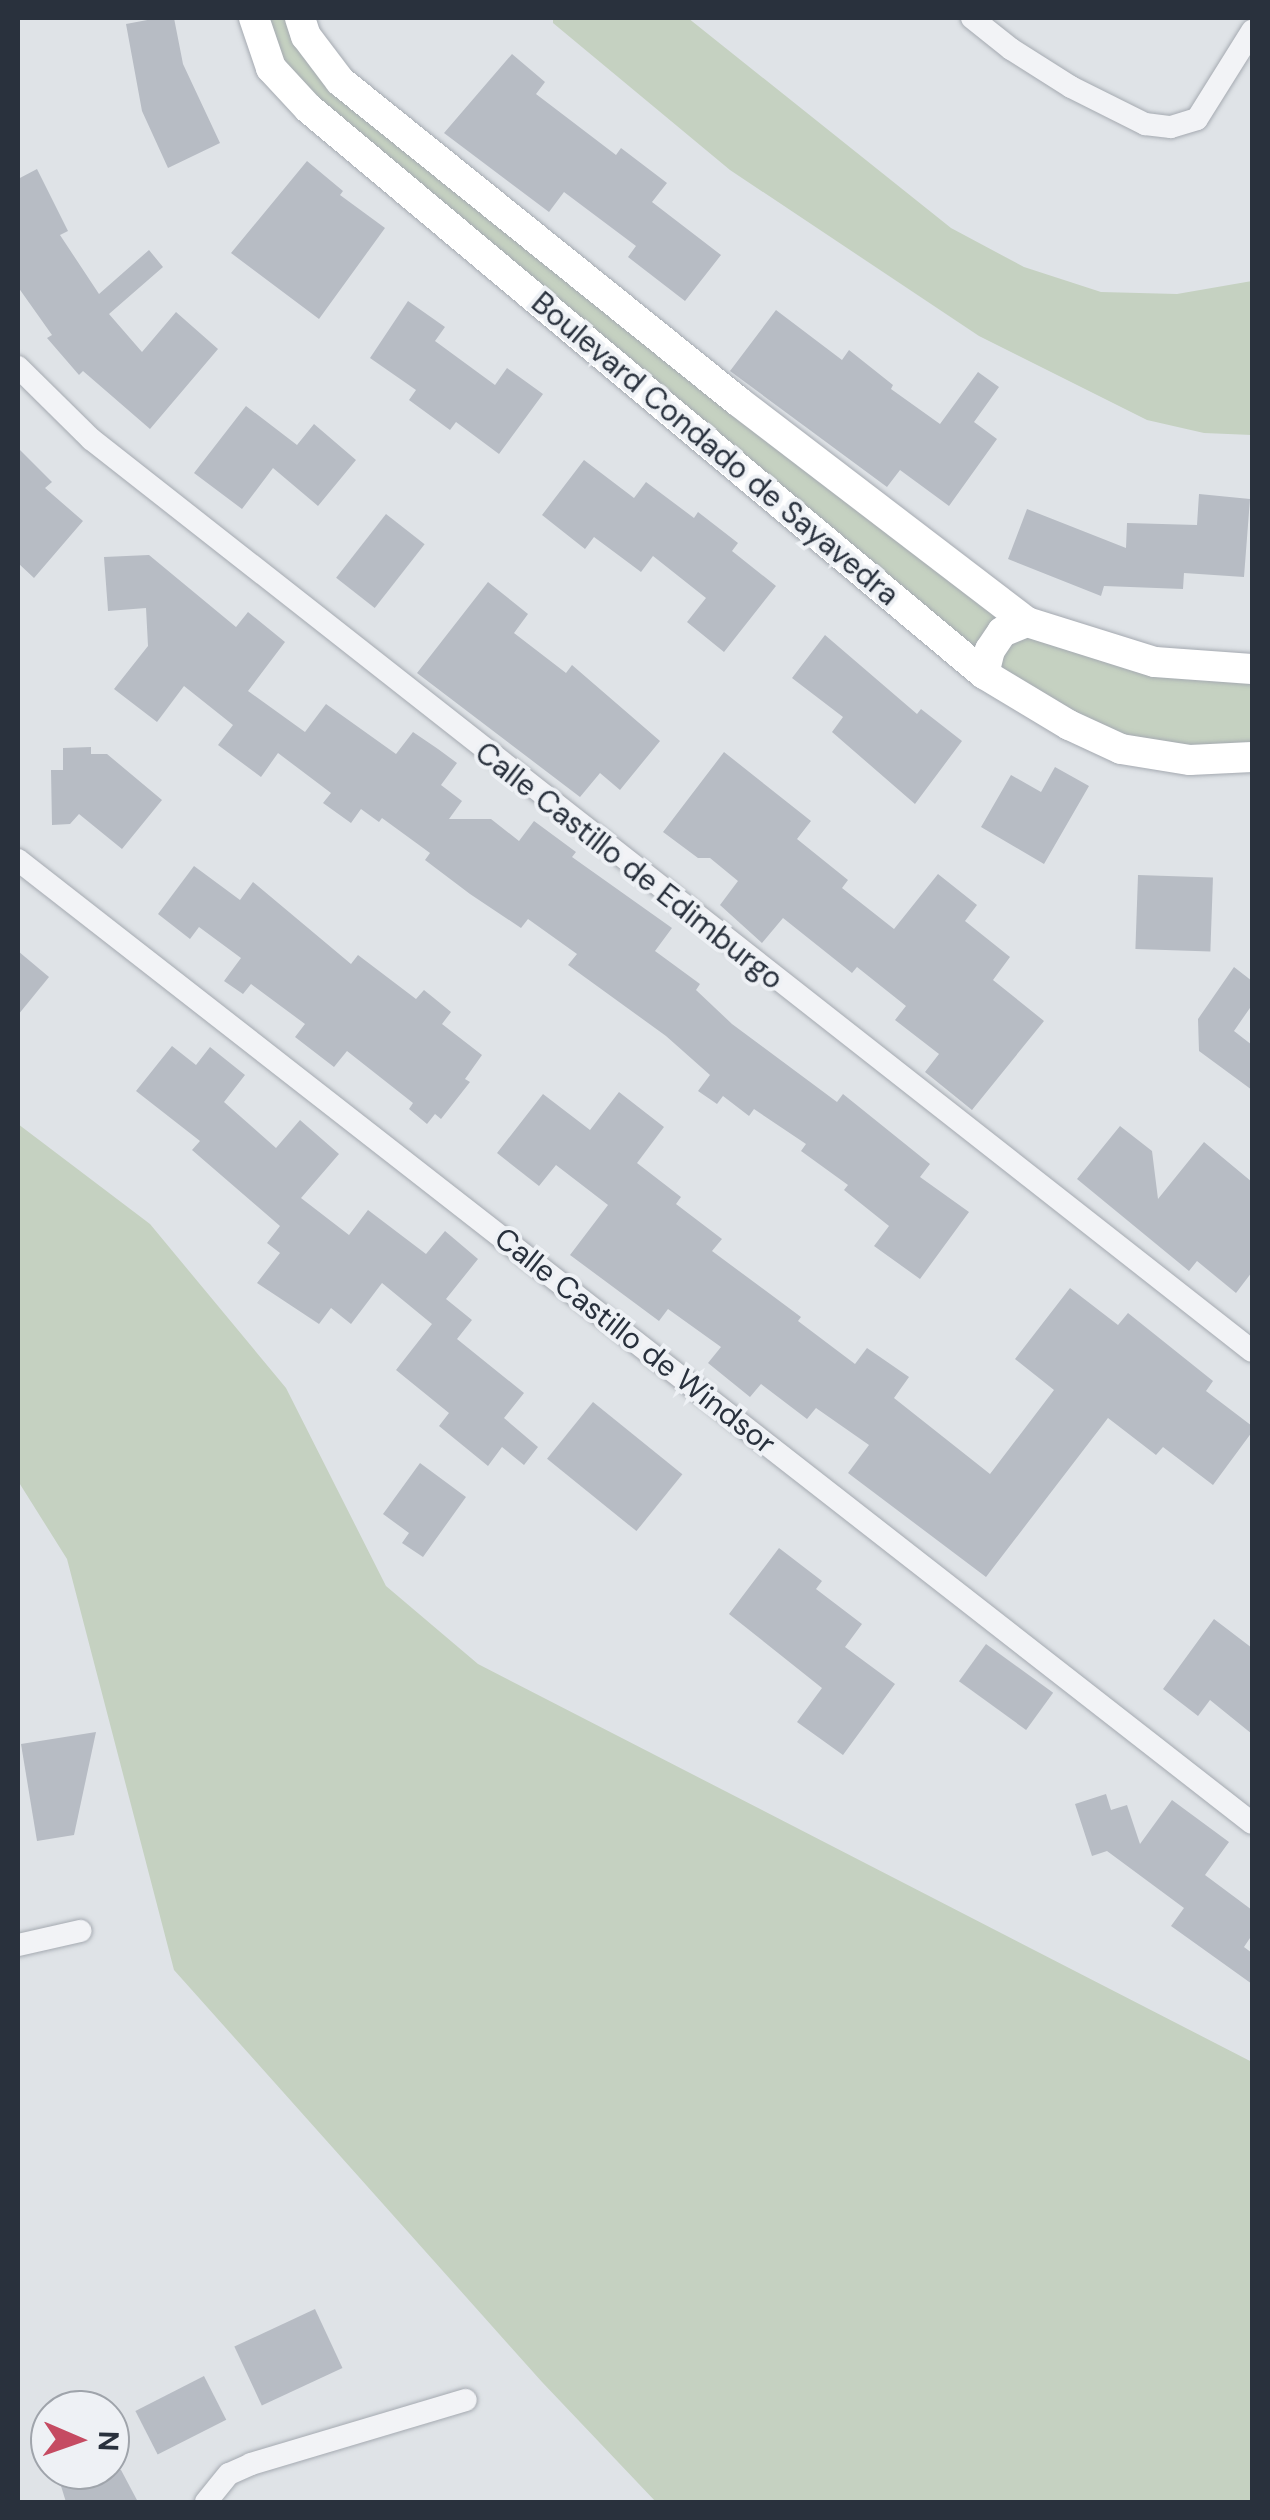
<!DOCTYPE html>
<style>
body{margin:0}
#map{position:relative;width:1270px;height:2520px;overflow:hidden;background:#dfe3e7;font-family:"DM Sans",sans-serif}
div>[style]{position:absolute}
[style*='--x']{left:calc(var(--x)*1px);top:calc(var(--y)*1px);width:calc(var(--w)*1px);rotate:calc(var(--a)*1deg)}
.green>*{inset:0;background:#c5d1c1}
.building>*{inset:0;background:#b7bcc4;transform-origin:0 0}
.roads{filter:drop-shadow(0 0 2px #a5aab1) drop-shadow(0 0 2px #a5aab1)}
.street>*{height:22px;margin:-11px;padding:0 11px;transform-origin:11px;border-radius:11px;background:#f2f3f6}
.secondary>*{height:30px;margin:-15px;padding:0 15px;transform-origin:15px;border-radius:15px;background:#fff}
span{translate:-50% -50%;white-space:nowrap;text-align:center;line-height:1.15;-webkit-text-stroke:8px #eef1f5;paint-order:stroke}
.street-label{font-size:30px;color:#29313d}
.frame{position:absolute;inset:0;border:20px solid #29313d;pointer-events:none}
.north{position:absolute;left:30px;top:2390px;width:100px;height:100px;box-sizing:border-box;background:#eef1f5;border:2px solid #9fa4ab;border-radius:50%;rotate:92deg;font-size:28px;font-weight:700;line-height:40px;text-align:center;color:#29313d}
.north::after{content:'';display:block;margin:auto;width:35px;height:45px;background:#c54b62;clip-path:polygon(50% 0,100% 100%,50% 72%,0 100%)}
</style>
<div id="map">
<div class="green">
<div style="clip-path:polygon(254px 18px,300px 18px,306px 36px,1027px 622px,1252px 669px,1252px 757px,1069px 725px,308px 108px)"></div>
<div style="clip-path:polygon(553px 18px,688px 18px,951px 228px,1024px 267px,1101px 292px,1177px 294px,1252px 281px,1252px 435px,1204px 433px,1147px 420px,979px 336px,730px 170px,553px 23px)"></div>
<div style="clip-path:polygon(18px 1124px,150px 1224px,286px 1388px,386px 1586px,478px 1664px,1252px 2062px,1252px 2502px,656px 2502px,542px 2382px,174px 1970px,67px 1559px,18px 1481px)"></div>
</div>
<div class="building">
<div style="clip-path:polygon(158px 18px,174px 18px,183px 64px,220px 143px,168px 168px,142px 111px,126px 24px)"></div>
<div style="clip-path:polygon(512px 54px,545px 82px,536px 94px,616px 155px,621px 148px,667px 183px,652px 202px,721px 255px,685px 301px,628px 257px,636px 246px,564px 192px,549px 212px,444px 133px)"></div>
<div style="clip-path:polygon(307px 161px,343px 191px,340px 195px,385px 228px,319px 319px,231px 253px)"></div>
<div style="clip-path:polygon(37px 169px,68px 231px,60px 235px,99px 294px,149px 250px,163px 267px,109px 314px,142px 352px,176px 312px,218px 349px,150px 429px,83px 371px,79px 375px,47px 338px,52px 335px,18px 287px,18px 179px)"></div>
<div style="clip-path:polygon(408px 301px,445px 327px,435px 341px,495px 385px,507px 368px,543px 394px,499px 454px,456px 422px,450px 430px,409px 400px,416px 390px,370px 358px)"></div>
<div style="clip-path:polygon(776px 310px,842px 360px,849px 350px,893px 385px,891px 389px,940px 424px,978px 372px,999px 387px,974px 422px,997px 439px,949px 506px,900px 470px,887px 487px,730px 371px)"></div>
<div style="clip-path:polygon(246px 406px,297px 445px,314px 424px,356px 460px,318px 506px,273px 468px,242px 509px,194px 473px)"></div>
<div style="clip-path:polygon(18px 448px,52px 482px,45px 488px,83px 521px,34px 578px,18px 563px)"></div>
<div style="clip-path:polygon(584px 460px,634px 498px,646px 482px,694px 518px,698px 512px,738px 543px,732px 551px,776px 586px,724px 652px,687px 622px,706px 598px,653px 556px,641px 572px,594px 537px,585px 549px,542px 515px)"></div>
<div style="clip-path:polygon(1199px 494px,1250px 499px,1244px 577px,1184px 573px,1183px 589px,1104px 586px,1101px 596px,1008px 559px,1027px 509px,1126px 548px,1127px 523px,1197px 525px)"></div>
<div style="left:386px;top:514px;width:49px;height:81px;rotate:38deg"></div>
<div style="clip-path:polygon(149px 555px,236px 627px,248px 612px,285px 642px,248px 691px,305px 732px,326px 704px,396px 754px,413px 732px,438px 749px,457px 763px,441px 785px,462px 801px,449px 819px,491px 819px,519px 841px,534px 821px,576px 852px,572px 857px,672px 928px,655px 951px,700px 984px,696px 990px,732px 1024px,837px 1102px,843px 1094px,930px 1164px,920px 1177px,969px 1212px,920px 1279px,874px 1246px,889px 1226px,844px 1190px,848px 1185px,801px 1151px,806px 1144px,754px 1109px,749px 1116px,723px 1096px,717px 1104px,698px 1091px,710px 1075px,666px 1036px,568px 965px,577px 954px,528px 919px,521px 928px,470px 894px,425px 860px,430px 853px,382px 818px,379px 822px,361px 809px,351px 823px,323px 803px,331px 793px,278px 753px,261px 777px,218px 745px,233px 725px,184px 686px,157px 722px,114px 689px,148px 646px,146px 608px,108px 611px,104px 557px)"></div>
<div style="clip-path:polygon(488px 582px,528px 614px,514px 633px,566px 673px,572px 665px,660px 741px,620px 790px,600px 773px,580px 797px,417px 673px)"></div>
<div style="clip-path:polygon(825px 635px,917px 714px,921px 709px,962px 741px,915px 804px,832px 732px,843px 717px,792px 678px)"></div>
<div style="clip-path:polygon(91px 747px,91px 754px,107px 754px,162px 800px,122px 849px,79px 814px,70px 824px,52px 825px,51px 770px,63px 770px,63px 748px)"></div>
<div style="clip-path:polygon(724px 752px,811px 821px,797px 839px,848px 880px,842px 888px,894px 929px,938px 874px,977px 905px,965px 921px,1010px 957px,993px 980px,1044px 1021px,972px 1110px,925px 1072px,939px 1054px,895px 1020px,906px 1006px,857px 967px,852px 973px,783px 918px,762px 943px,720px 905px,738px 881px,710px 858px,698px 858px,663px 832px)"></div>
<div style="clip-path:polygon(1055px 767px,1089px 786px,1044px 864px,981px 827px,1011px 775px,1041px 792px)"></div>
<div style="clip-path:polygon(194px 866px,240px 900px,253px 882px,351px 964px,358px 955px,416px 999px,424px 990px,451px 1012px,442px 1024px,482px 1055px,465px 1079px,470px 1082px,441px 1119px,435px 1114px,427px 1124px,409px 1109px,413px 1103px,347px 1051px,334px 1067px,295px 1037px,305px 1024px,251px 984px,243px 994px,224px 981px,241px 958px,199px 927px,190px 939px,158px 914px)"></div>
<div style="left:1138px;top:875px;width:75px;height:74px;rotate:2deg"></div>
<div style="clip-path:polygon(18px 951px,49px 977px,18px 1015px)"></div>
<div style="clip-path:polygon(1234px 967px,1252px 981px,1252px 1005px,1234px 1031px,1252px 1045px,1252px 1090px,1199px 1051px,1198px 1019px)"></div>
<div style="clip-path:polygon(172px 1046px,196px 1065px,210px 1047px,245px 1075px,224px 1102px,276px 1148px,300px 1120px,339px 1154px,301px 1198px,349px 1235px,368px 1210px,426px 1254px,445px 1231px,478px 1259px,446px 1299px,472px 1320px,457px 1339px,524px 1393px,504px 1418px,538px 1447px,524px 1465px,502px 1447px,488px 1466px,439px 1426px,449px 1413px,396px 1370px,432px 1324px,382px 1283px,351px 1324px,331px 1308px,319px 1324px,257px 1283px,280px 1253px,267px 1243px,280px 1226px,192px 1150px,200px 1141px,136px 1091px)"></div>
<div style="clip-path:polygon(619px 1092px,664px 1127px,637px 1163px,681px 1197px,676px 1204px,722px 1239px,712px 1251px,801px 1317px,798px 1321px,855px 1364px,867px 1348px,909px 1377px,894px 1398px,990px 1474px,1054px 1390px,1015px 1359px,1070px 1288px,1118px 1325px,1128px 1313px,1213px 1381px,1206px 1391px,1252px 1426px,1252px 1432px,1213px 1485px,1163px 1447px,1156px 1455px,1108px 1418px,986px 1577px,848px 1473px,869px 1445px,816px 1408px,807px 1419px,761px 1384px,750px 1397px,708px 1363px,721px 1347px,668px 1309px,659px 1321px,570px 1255px,608px 1205px,556px 1165px,539px 1186px,497px 1153px,543px 1094px,590px 1130px)"></div>
<div style="clip-path:polygon(1120px 1126px,1152px 1151px,1158px 1199px,1204px 1142px,1252px 1182px,1252px 1272px,1236px 1293px,1197px 1261px,1189px 1271px,1077px 1179px)"></div>
<div style="left:593px;top:1402px;width:115px;height:73px;rotate:39deg"></div>
<div style="clip-path:polygon(420px 1463px,466px 1497px,423px 1557px,402px 1543px,409px 1533px,383px 1514px)"></div>
<div style="clip-path:polygon(779px 1548px,822px 1581px,816px 1589px,862px 1624px,845px 1647px,895px 1684px,843px 1755px,797px 1722px,822px 1688px,729px 1614px)"></div>
<div style="clip-path:polygon(1214px 1619px,1252px 1648px,1252px 1734px,1210px 1700px,1198px 1716px,1163px 1689px)"></div>
<div style="left:986px;top:1644px;width:83px;height:46px;rotate:36deg"></div>
<div style="clip-path:polygon(96px 1732px,74px 1835px,37px 1841px,21px 1744px)"></div>
<div style="clip-path:polygon(1106px 1794px,1111px 1810px,1127px 1805px,1140px 1844px,1172px 1800px,1229px 1842px,1205px 1875px,1252px 1910px,1252px 1935px,1244px 1947px,1252px 1953px,1252px 1984px,1171px 1926px,1184px 1908px,1107px 1851px,1092px 1856px,1075px 1804px)"></div>
<div style="left:315px;top:2309px;width:65px;height:89px;rotate:65deg"></div>
<div style="left:204px;top:2376px;width:49px;height:77px;rotate:63deg"></div>
<div style="clip-path:polygon(89px 2470px,121px 2470px,138px 2502px,66px 2502px,61px 2486px)"></div>
</div>
<div class="roads">
<div class="street">
<div style="--x:972;--y:18;--w:50;--a:38.5"></div>
<div style="--x:1011;--y:49;--w:71;--a:32.3"></div>
<div style="--x:1071;--y:87;--w:83;--a:26.6"></div>
<div style="--x:1145;--y:124;--w:26;--a:7"></div>
<div style="--x:1171;--y:127;--w:27;--a:-17"></div>
<div style="--x:1197;--y:119;--w:104;--a:-58"></div>
<div style="--x:18;--y:367;--w:103;--a:44.6"></div>
<div style="--x:91;--y:439;--w:1476;--a:38.15"></div>
<div style="--x:18;--y:860;--w:1565;--a:37.97"></div>
<div style="--x:18;--y:1945;--w:64;--a:-12.7"></div>
<div style="--x:206;--y:2502;--w:36;--a:-51"></div>
<div style="--x:229;--y:2474;--w:24;--a:-24"></div>
<div style="--x:251;--y:2464;--w:224;--a:-16.6"></div>
</div>
<div class="secondary">
<div style="--x:254;--y:18;--w:53;--a:71.2"></div>
<div style="--x:271;--y:68;--w:54;--a:47.2"></div>
<div style="--x:308;--y:108;--w:882;--a:39.94"></div>
<div style="--x:984;--y:674;--w:99;--a:31"></div>
<div style="--x:1069;--y:725;--w:57;--a:24.8"></div>
<div style="--x:1121;--y:749;--w:70;--a:9.1"></div>
<div style="--x:1190;--y:760;--w:62;--a:-2.8"></div>
<div style="--x:300;--y:18;--w:19;--a:72"></div>
<div style="--x:306;--y:36;--w:56;--a:52.9"></div>
<div style="--x:340;--y:81;--w:512;--a:38.82"></div>
<div style="--x:739;--y:402;--w:362;--a:37.4"></div>
<div style="--x:1027;--y:622;--w:134;--a:17.4"></div>
<div style="--x:1155;--y:662;--w:97;--a:4.1"></div>
<div style="--x:984;--y:674;--w:25;--a:-76"></div>
<div style="--x:990;--y:650;--w:22;--a:-56"></div>
<div style="--x:1002;--y:632;--w:27;--a:-22"></div>
</div>
</div>
<div class="street-label">
<span style="left:715px;top:449px;rotate:40deg">Boulevard Condado de Sayavedra</span>
<span style="left:629px;top:866px;rotate:38deg">Calle Castillo de Edimburgo</span>
<span style="left:635px;top:1341px;rotate:38deg">Calle Castillo de Windsor</span>
</div>
<div class="frame"></div>
<div class="north">N</div>
</div>
